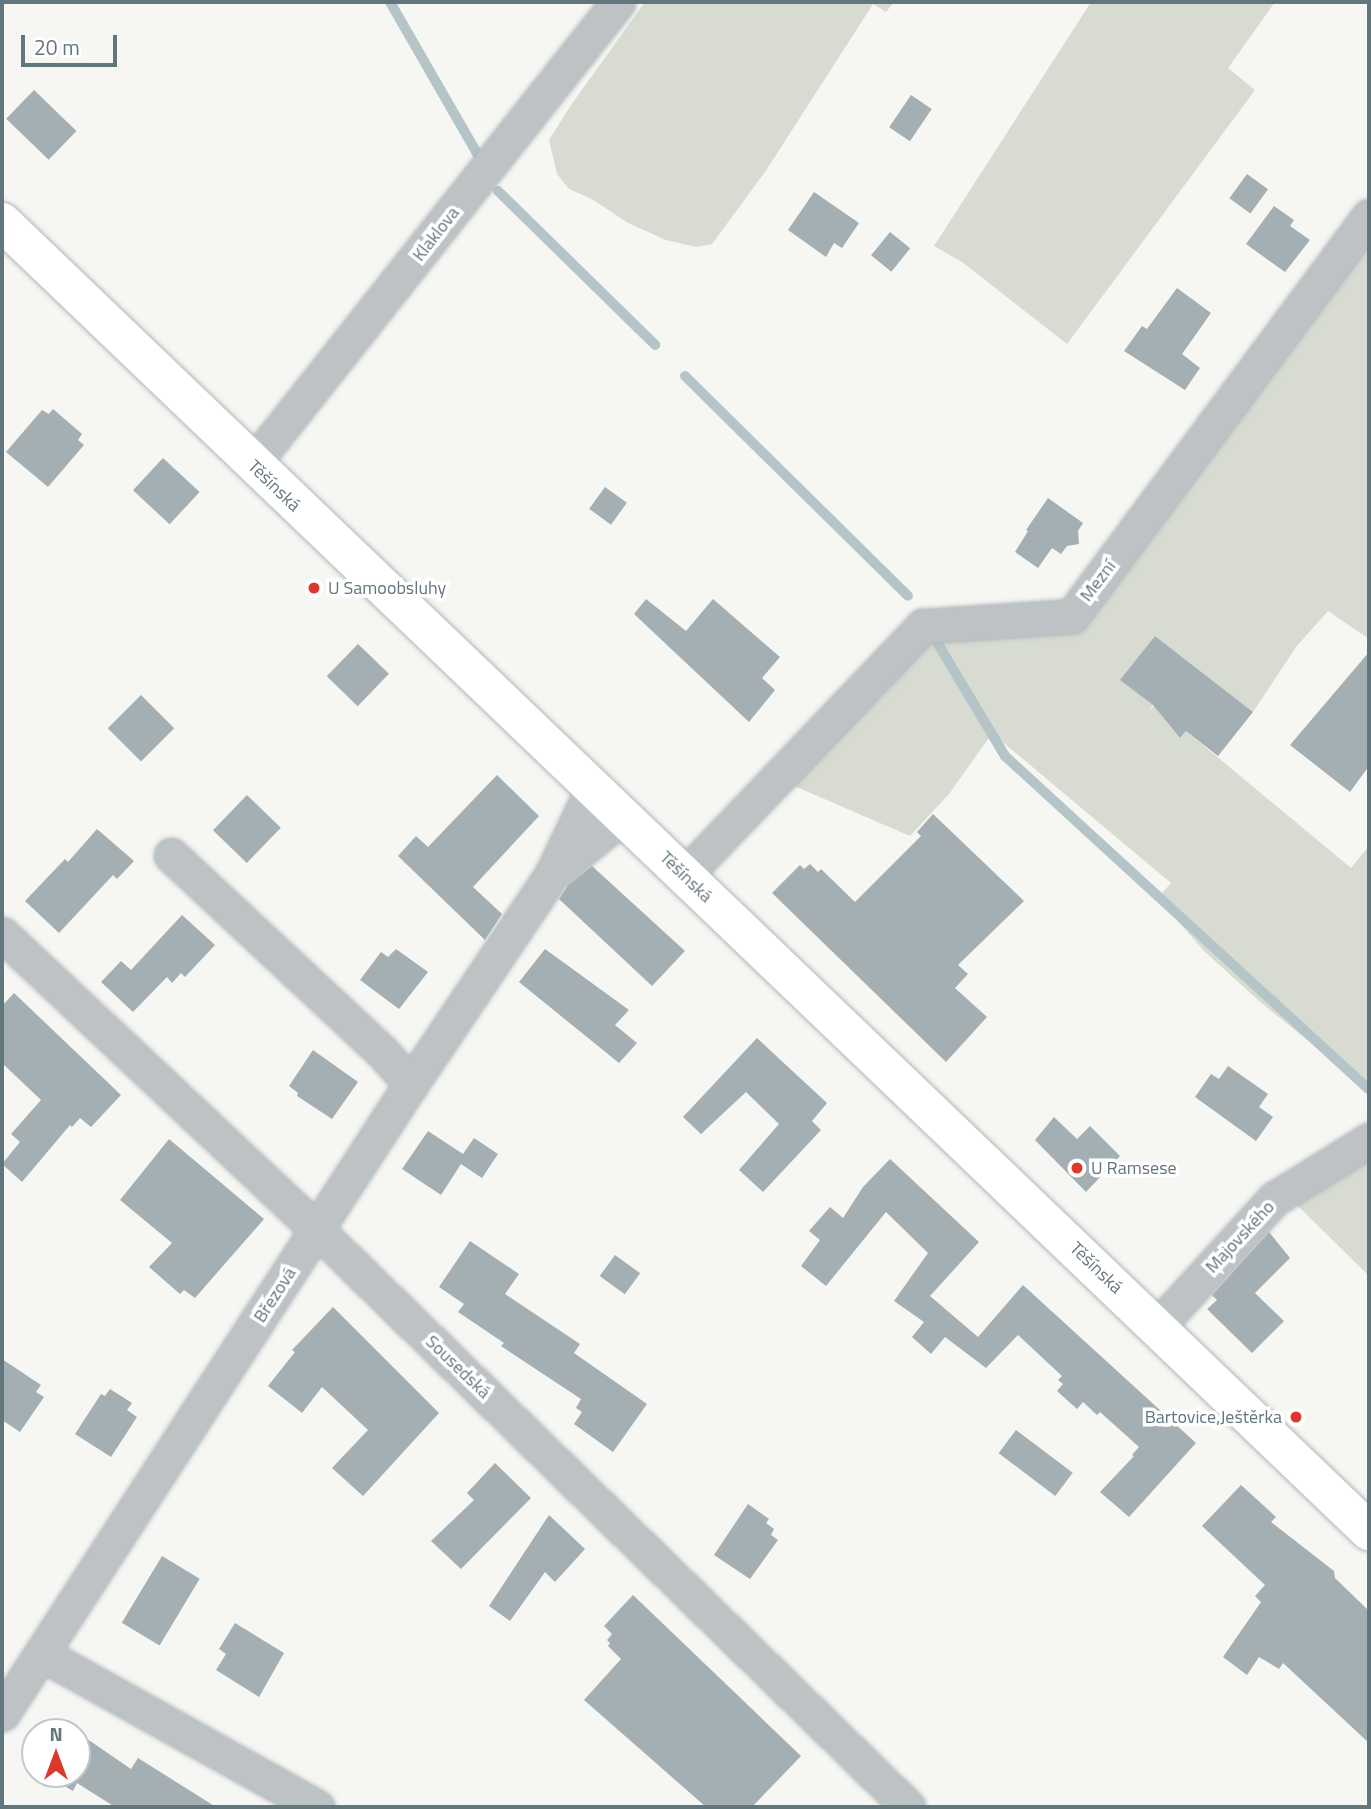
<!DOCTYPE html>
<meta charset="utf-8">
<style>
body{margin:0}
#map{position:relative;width:1371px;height:1809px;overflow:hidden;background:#f6f6f3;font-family:"Titillium Web",sans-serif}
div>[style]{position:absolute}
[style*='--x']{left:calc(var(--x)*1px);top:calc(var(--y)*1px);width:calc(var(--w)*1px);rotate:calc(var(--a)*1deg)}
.green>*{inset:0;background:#d7dbd2}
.stream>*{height:10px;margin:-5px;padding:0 5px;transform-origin:5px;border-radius:5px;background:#b5c4c6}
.building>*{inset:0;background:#a4afb3;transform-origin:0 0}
.roads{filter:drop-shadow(0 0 2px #b0b7ba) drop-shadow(0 0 2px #b0b7ba)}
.minor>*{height:33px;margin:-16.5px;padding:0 16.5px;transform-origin:16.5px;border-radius:16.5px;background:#bdc3c5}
.secondary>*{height:38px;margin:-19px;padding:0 19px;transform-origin:19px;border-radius:19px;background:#fff}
.dots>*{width:19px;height:19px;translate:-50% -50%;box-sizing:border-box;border:4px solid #fff;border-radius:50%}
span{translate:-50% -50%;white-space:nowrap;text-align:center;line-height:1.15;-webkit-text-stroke:7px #fff;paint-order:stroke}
.street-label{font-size:18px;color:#62767d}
.poi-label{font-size:18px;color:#62767d}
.left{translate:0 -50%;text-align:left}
.right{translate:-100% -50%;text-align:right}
.frame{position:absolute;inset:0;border:4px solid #62767d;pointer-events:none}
.north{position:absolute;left:21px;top:1718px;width:70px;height:70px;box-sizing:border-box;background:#fff;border:2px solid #c0c8cb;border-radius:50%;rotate:0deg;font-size:19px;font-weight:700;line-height:28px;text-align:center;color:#62767d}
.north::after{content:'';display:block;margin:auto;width:24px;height:32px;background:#dc382d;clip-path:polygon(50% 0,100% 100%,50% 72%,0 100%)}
.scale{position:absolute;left:21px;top:35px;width:96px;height:32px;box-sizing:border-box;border:4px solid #62767d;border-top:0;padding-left:9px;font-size:21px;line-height:24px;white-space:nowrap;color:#62767d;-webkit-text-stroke:5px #fff;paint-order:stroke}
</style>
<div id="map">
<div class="green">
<div style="clip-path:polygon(645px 2px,894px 2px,886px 12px,873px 4px,765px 172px,712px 244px,696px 247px,666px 240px,628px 223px,592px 199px,569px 189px,557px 174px,549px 140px,571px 105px)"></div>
<div style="clip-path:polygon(1091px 2px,1275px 2px,1228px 68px,1255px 90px,1067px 344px,962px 262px,934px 246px)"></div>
<div style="clip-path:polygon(1369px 237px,1369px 639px,1328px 611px,1296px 647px,1253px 712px,1155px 636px,1121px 680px,1153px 705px,1147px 713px,1154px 706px,1180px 738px,1186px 731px,1351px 868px,1369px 846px,1369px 1090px,1259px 1001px,1203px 950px,1158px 898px,1171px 883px,999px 739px,991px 735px,949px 794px,910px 836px,785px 782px,933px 629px,1076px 623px)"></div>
<div style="clip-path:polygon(1369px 1140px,1369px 1276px,1287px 1195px)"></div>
</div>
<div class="stream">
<div style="--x:390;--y:2;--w:187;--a:60.1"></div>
<div style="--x:498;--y:191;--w:220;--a:44.4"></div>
<div style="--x:685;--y:376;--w:313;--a:44.6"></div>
<div style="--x:938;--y:644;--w:131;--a:59.1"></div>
<div style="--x:1005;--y:756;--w:493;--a:42.5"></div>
</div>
<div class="building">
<div style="left:34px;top:90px;width:59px;height:40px;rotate:44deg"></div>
<div style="left:911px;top:95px;width:25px;height:39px;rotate:34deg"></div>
<div style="left:1247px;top:174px;width:26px;height:30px;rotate:36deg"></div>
<div style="clip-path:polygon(814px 192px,859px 223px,842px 248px,834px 243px,826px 257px,788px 230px)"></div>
<div style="clip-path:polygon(1274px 206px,1294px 220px,1290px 226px,1310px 240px,1285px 272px,1246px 244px)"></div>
<div style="left:890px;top:232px;width:26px;height:30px;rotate:39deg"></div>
<div style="clip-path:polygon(1177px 288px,1211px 313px,1182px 354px,1200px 368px,1185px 390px,1124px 351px,1142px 326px,1147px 329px)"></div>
<div style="clip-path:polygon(53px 409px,82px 434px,78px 440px,84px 445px,48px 487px,6px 452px,42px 410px,49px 414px)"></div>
<div style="left:163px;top:458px;width:50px;height:44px;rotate:43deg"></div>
<div style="left:605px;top:487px;width:27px;height:27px;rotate:36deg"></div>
<div style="clip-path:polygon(1048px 498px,1083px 523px,1078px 531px,1079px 544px,1067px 546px,1061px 554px,1052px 548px,1038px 568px,1015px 552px,1028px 531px,1026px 530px)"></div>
<div style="clip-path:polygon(646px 599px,686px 631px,713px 599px,780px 657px,762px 678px,775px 690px,749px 722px,634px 614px)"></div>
<div style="clip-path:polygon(1155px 636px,1253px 712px,1218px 756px,1186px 731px,1180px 738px,1153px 705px,1120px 680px)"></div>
<div style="left:358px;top:644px;width:43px;height:45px;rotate:44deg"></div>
<div style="clip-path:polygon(1369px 652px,1369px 766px,1350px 792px,1290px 745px)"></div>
<div style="left:141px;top:695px;width:47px;height:47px;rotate:45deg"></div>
<div style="clip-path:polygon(497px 775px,539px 816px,473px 887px,502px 914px,485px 940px,398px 856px,416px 836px,428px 847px)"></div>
<div style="left:247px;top:795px;width:47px;height:49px;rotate:44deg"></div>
<div style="clip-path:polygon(933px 814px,1024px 901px,958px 965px,968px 974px,955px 988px,987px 1017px,946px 1062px,772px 893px,800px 865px,804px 869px,810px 864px,818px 872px,821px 869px,855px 902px,921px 836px,917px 832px)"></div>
<div style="clip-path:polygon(97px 829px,134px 861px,117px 879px,113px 875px,59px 933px,25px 901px,65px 859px,68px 862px)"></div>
<div style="clip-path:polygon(592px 866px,685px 951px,652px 986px,559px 899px,568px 885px)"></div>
<div style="clip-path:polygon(182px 915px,215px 945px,185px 977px,181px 973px,172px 983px,167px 977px,133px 1012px,101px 982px,121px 961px,131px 970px)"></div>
<div style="clip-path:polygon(396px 949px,428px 972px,399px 1009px,360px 980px,381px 952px,388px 957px)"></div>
<div style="clip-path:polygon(545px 949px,629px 1010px,615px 1025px,637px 1043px,619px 1063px,519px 982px)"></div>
<div style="clip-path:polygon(14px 993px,121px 1095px,91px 1127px,80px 1118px,72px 1127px,70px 1125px,22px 1182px,2px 1164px,20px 1142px,11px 1134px,41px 1100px,2px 1063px,2px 1006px)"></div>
<div style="clip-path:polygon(757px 1038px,827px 1103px,812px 1121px,821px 1130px,763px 1192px,739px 1170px,779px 1124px,746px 1092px,701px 1134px,683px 1117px)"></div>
<div style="clip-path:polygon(313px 1050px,358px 1082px,332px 1119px,297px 1096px,298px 1093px,289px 1086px)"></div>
<div style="clip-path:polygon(1228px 1066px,1268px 1094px,1259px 1107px,1273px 1117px,1256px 1141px,1195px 1097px,1211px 1074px,1219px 1079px)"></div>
<div style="clip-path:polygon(1054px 1117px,1077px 1139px,1090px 1126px,1120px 1156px,1086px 1192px,1035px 1140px)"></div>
<div style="clip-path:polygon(428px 1131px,463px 1154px,474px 1138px,498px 1154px,482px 1178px,461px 1164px,441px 1195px,402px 1169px)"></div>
<div style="clip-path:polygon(169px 1139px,264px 1219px,195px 1298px,184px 1290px,180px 1294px,149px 1267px,172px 1243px,120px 1200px)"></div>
<div style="clip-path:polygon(890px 1159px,979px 1242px,930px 1296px,978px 1337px,1023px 1285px,1196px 1443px,1129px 1517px,1100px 1492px,1134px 1456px,1132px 1455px,1139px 1447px,1100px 1412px,1097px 1415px,1083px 1402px,1077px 1409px,1057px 1391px,1063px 1384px,1058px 1380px,1062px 1376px,1018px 1335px,986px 1368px,945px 1337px,931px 1354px,912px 1337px,924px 1322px,894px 1301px,928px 1253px,886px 1212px,826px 1286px,801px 1266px,820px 1240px,809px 1231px,830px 1207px,843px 1218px,863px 1187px)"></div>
<div style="clip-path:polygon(1269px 1232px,1290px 1258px,1255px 1293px,1284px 1321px,1252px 1353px,1207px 1309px,1217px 1300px,1212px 1295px)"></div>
<div style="clip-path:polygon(470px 1241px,519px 1274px,505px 1294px,580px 1344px,574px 1353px,647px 1404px,613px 1452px,574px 1424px,582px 1412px,576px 1408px,581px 1399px,501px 1346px,504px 1343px,458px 1312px,464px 1304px,439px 1287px)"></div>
<div style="left:615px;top:1255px;width:31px;height:26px;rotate:36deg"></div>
<div style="clip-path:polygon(333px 1307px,439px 1413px,363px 1496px,332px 1468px,368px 1430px,322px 1387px,302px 1413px,268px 1386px,295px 1352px,292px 1350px)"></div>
<div style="clip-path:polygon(2px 1359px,41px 1385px,36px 1392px,44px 1397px,20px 1432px,2px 1420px)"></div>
<div style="clip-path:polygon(110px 1389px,132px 1403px,127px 1410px,137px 1417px,111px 1457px,75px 1434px,101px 1394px,105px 1396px)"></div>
<div style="left:1016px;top:1430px;width:71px;height:29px;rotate:37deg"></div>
<div style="clip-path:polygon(495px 1463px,531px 1498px,461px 1569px,431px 1541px,474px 1500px,467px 1493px)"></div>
<div style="clip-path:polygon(1241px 1485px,1276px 1517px,1271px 1522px,1334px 1571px,1335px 1578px,1369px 1611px,1369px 1743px,1283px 1663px,1279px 1669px,1259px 1657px,1247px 1675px,1223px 1657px,1261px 1602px,1255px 1596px,1265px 1585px,1202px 1526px)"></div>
<div style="clip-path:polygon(748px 1504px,769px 1519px,766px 1523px,774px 1529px,771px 1535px,778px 1540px,750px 1579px,714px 1555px)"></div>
<div style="clip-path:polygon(549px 1515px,585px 1549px,555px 1582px,545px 1572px,510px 1621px,489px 1606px)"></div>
<div style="left:162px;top:1556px;width:44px;height:78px;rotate:31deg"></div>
<div style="clip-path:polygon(633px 1595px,801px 1756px,752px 1807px,706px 1807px,584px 1700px,621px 1659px,608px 1646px,610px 1643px,607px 1640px,612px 1634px,604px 1626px)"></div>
<div style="clip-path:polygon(235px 1623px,284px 1653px,259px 1697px,216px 1670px,226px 1654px,219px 1649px)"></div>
<div style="clip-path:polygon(77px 1732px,131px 1769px,138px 1758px,216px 1807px,115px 1807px,77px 1783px,73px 1791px,44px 1774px,77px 1774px)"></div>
</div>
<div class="roads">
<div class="minor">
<div style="--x:252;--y:465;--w:590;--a:-51.67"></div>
<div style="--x:171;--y:855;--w:290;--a:43"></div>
<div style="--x:383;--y:1053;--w:42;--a:47.9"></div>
<div style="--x:560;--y:868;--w:82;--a:-39.5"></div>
<div style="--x:684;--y:876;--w:346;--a:-46.3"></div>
<div style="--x:923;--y:626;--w:149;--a:-3.8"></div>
<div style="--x:1072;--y:616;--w:498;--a:-53.4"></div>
<div style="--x:2;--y:934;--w:432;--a:43.2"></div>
<div style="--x:317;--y:1230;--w:826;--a:44.31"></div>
<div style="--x:1158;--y:1326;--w:172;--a:-47.6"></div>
<div style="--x:1274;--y:1199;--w:112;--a:-31.8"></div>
<div style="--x:42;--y:1654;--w:315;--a:29.1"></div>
<div style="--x:2;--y:1714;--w:751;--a:-57.01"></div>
<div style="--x:411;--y:1084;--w:251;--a:-56.1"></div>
<div style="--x:551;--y:876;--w:98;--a:-64.5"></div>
</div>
<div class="secondary">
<div style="--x:2;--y:222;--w:1893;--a:43.76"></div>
</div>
</div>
<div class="dots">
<div style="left:314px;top:588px;background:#dc382d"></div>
<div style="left:1077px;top:1168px;background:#dc382d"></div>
<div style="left:1296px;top:1417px;background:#dc382d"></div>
</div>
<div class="street-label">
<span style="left:436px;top:234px;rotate:-52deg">Klaklova</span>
<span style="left:274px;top:486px;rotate:44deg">Těšínská</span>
<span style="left:1098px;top:581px;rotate:-53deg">Mezní</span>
<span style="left:686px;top:877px;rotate:44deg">Těšínská</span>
<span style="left:1240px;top:1237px;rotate:-47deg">Majovského</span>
<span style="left:1096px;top:1268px;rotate:44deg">Těšínská</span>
<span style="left:275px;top:1295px;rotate:-57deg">Březová</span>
<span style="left:458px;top:1367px;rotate:44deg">Sousedská</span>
</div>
<div class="poi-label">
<span class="left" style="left:328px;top:588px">U Samoobsluhy</span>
<span class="left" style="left:1091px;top:1168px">U Ramsese</span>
<span class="right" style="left:1282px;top:1417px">Bartovice,Ještěrka</span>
</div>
<div class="frame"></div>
<div class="north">N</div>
<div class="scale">20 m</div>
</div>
